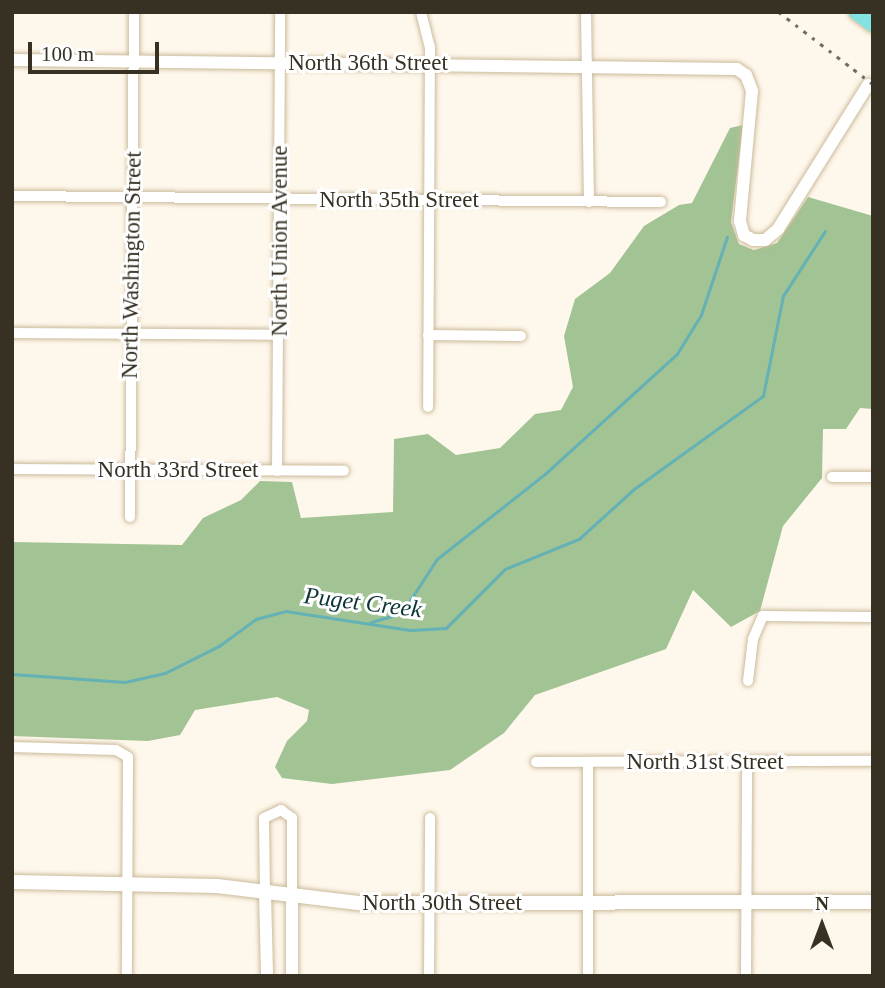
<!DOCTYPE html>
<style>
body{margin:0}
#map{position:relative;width:885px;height:988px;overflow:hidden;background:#fef7eb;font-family:"Times New Roman",serif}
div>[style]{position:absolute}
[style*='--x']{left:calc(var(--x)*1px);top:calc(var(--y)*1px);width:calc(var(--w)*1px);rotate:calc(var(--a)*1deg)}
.forest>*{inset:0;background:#a2c393}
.stream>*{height:2.5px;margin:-1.25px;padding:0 1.25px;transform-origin:1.25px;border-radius:1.25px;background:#64b1b6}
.roads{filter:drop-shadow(0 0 2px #cbba9b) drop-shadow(0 0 2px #cbba9b)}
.minor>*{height:10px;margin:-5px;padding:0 5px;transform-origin:5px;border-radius:5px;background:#fff}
.tertiary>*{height:12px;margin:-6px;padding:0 6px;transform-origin:6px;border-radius:6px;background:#fff}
.secondary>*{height:14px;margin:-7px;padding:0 7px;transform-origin:7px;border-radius:7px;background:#fff}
.primary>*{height:16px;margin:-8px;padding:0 8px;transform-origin:8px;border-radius:8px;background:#83e2e2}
.rail>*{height:2.5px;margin-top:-1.25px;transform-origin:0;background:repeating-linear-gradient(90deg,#726b5f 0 3.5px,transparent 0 10.5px)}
span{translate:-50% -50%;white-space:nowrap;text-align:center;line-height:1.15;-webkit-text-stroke:6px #fff;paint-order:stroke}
.street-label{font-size:23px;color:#373124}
.water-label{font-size:24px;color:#0d3436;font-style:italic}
.frame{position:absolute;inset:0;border:14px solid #373124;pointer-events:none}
.north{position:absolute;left:787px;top:890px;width:70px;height:70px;-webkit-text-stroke:5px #fff;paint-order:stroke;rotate:0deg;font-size:19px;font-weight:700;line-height:28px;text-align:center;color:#373124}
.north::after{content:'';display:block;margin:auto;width:24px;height:32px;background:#373124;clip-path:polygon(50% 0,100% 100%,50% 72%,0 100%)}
.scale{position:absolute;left:28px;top:42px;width:131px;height:32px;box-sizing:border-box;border:4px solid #373124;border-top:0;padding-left:9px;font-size:21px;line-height:24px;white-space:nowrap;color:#373124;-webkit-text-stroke:5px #fff;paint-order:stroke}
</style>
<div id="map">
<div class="forest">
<div style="clip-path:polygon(743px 125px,731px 222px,739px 244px,754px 250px,777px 243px,808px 197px,873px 216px,873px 409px,860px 408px,846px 429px,823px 429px,822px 478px,783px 526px,760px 611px,731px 627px,693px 590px,666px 649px,535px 695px,504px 733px,450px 770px,332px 784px,282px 778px,275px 767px,287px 741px,307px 721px,309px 710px,277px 697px,195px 710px,180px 735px,148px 741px,12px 736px,12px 542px,182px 545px,203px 518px,241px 500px,260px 481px,292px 482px,301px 518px,393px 512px,394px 439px,428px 434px,456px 455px,500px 448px,535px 414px,561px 410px,573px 387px,564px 336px,575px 299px,610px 273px,644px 226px,679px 205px,692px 203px,730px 128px)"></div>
</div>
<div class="stream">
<div style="--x:371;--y:622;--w:32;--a:-16"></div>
<div style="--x:402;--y:613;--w:64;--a:-57.1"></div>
<div style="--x:437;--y:559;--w:137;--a:-38.2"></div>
<div style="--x:545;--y:474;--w:178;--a:-42.3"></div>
<div style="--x:677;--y:354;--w:46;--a:-58.4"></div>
<div style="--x:701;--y:315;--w:82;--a:-71.6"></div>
<div style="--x:12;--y:674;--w:113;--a:4"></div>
<div style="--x:125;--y:682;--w:41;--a:-12.7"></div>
<div style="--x:165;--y:673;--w:60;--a:-26.6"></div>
<div style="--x:219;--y:646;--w:46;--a:-36.1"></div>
<div style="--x:256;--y:619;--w:31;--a:-15"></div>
<div style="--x:286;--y:611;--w:125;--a:8.7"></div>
<div style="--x:410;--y:630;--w:36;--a:-3"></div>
<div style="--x:446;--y:628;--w:83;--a:-45"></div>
<div style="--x:505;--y:569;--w:80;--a:-22.1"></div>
<div style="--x:579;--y:539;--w:74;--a:-42.3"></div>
<div style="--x:634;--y:489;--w:159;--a:-35.8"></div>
<div style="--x:763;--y:396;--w:102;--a:-78.7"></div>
<div style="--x:783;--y:296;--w:77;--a:-57.1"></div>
</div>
<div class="roads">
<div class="minor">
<div style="--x:421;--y:12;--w:36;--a:76"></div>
<div style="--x:430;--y:47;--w:360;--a:90.3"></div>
<div style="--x:586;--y:12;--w:190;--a:89.1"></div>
<div style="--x:12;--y:196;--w:649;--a:0.53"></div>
<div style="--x:12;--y:333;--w:267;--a:0.4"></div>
<div style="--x:428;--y:335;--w:93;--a:0.6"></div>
<div style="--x:12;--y:469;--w:332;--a:0.3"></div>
<div style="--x:277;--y:471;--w:459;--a:-89.6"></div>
<div style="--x:832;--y:477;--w:41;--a:0"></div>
<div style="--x:130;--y:517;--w:505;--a:-89.55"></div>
<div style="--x:748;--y:681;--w:42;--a:-83.2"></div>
<div style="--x:753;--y:639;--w:25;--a:-67"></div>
<div style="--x:763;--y:616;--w:110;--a:0.5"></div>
<div style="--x:12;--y:747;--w:104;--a:1.7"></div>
<div style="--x:116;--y:750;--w:14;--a:30"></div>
<div style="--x:128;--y:757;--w:219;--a:90.3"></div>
<div style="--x:536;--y:762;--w:337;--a:-0.2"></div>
<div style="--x:265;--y:892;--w:74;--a:-90.8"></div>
<div style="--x:264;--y:818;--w:19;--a:-25"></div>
<div style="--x:281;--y:810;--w:14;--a:36"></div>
<div style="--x:292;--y:818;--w:79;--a:90"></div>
<div style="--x:429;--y:976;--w:158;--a:-89.6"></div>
<div style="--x:588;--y:976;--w:213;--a:-90"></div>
<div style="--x:746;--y:976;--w:214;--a:-89.7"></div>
</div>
<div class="tertiary">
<div style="--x:12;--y:60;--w:725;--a:0.71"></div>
<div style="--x:737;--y:69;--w:11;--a:34"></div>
<div style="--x:746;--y:75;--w:17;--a:69"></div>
<div style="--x:752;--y:91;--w:131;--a:95.3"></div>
<div style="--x:740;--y:221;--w:15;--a:74"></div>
<div style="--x:744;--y:235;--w:10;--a:29"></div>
<div style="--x:753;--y:240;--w:12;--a:0"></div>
<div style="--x:765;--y:240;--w:17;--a:-40"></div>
<div style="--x:778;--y:229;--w:170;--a:-58"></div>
<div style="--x:265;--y:892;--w:84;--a:88.6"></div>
<div style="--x:292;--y:976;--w:79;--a:-90"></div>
</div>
<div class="secondary">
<div style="--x:12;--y:882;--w:205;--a:1.1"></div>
<div style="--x:217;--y:886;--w:142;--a:6.9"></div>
<div style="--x:358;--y:903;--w:515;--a:-0.11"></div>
</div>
<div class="primary">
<div style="--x:857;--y:12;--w:20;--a:37"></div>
</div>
</div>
<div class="rail">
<div style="--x:779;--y:12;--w:118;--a:37.5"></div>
</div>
<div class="street-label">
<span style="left:368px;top:63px">North 36th Street</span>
<span style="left:399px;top:200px">North 35th Street</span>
<span style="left:280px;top:241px;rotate:-90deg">North Union Avenue</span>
<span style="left:132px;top:265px;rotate:-89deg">North Washington Street</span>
<span style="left:178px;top:470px">North 33rd Street</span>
<span style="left:705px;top:762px">North 31st Street</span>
<span style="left:442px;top:903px">North 30th Street</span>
</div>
<div class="water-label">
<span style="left:363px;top:603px;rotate:7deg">Puget Creek</span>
</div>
<div class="frame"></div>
<div class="north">N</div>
<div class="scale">100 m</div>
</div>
